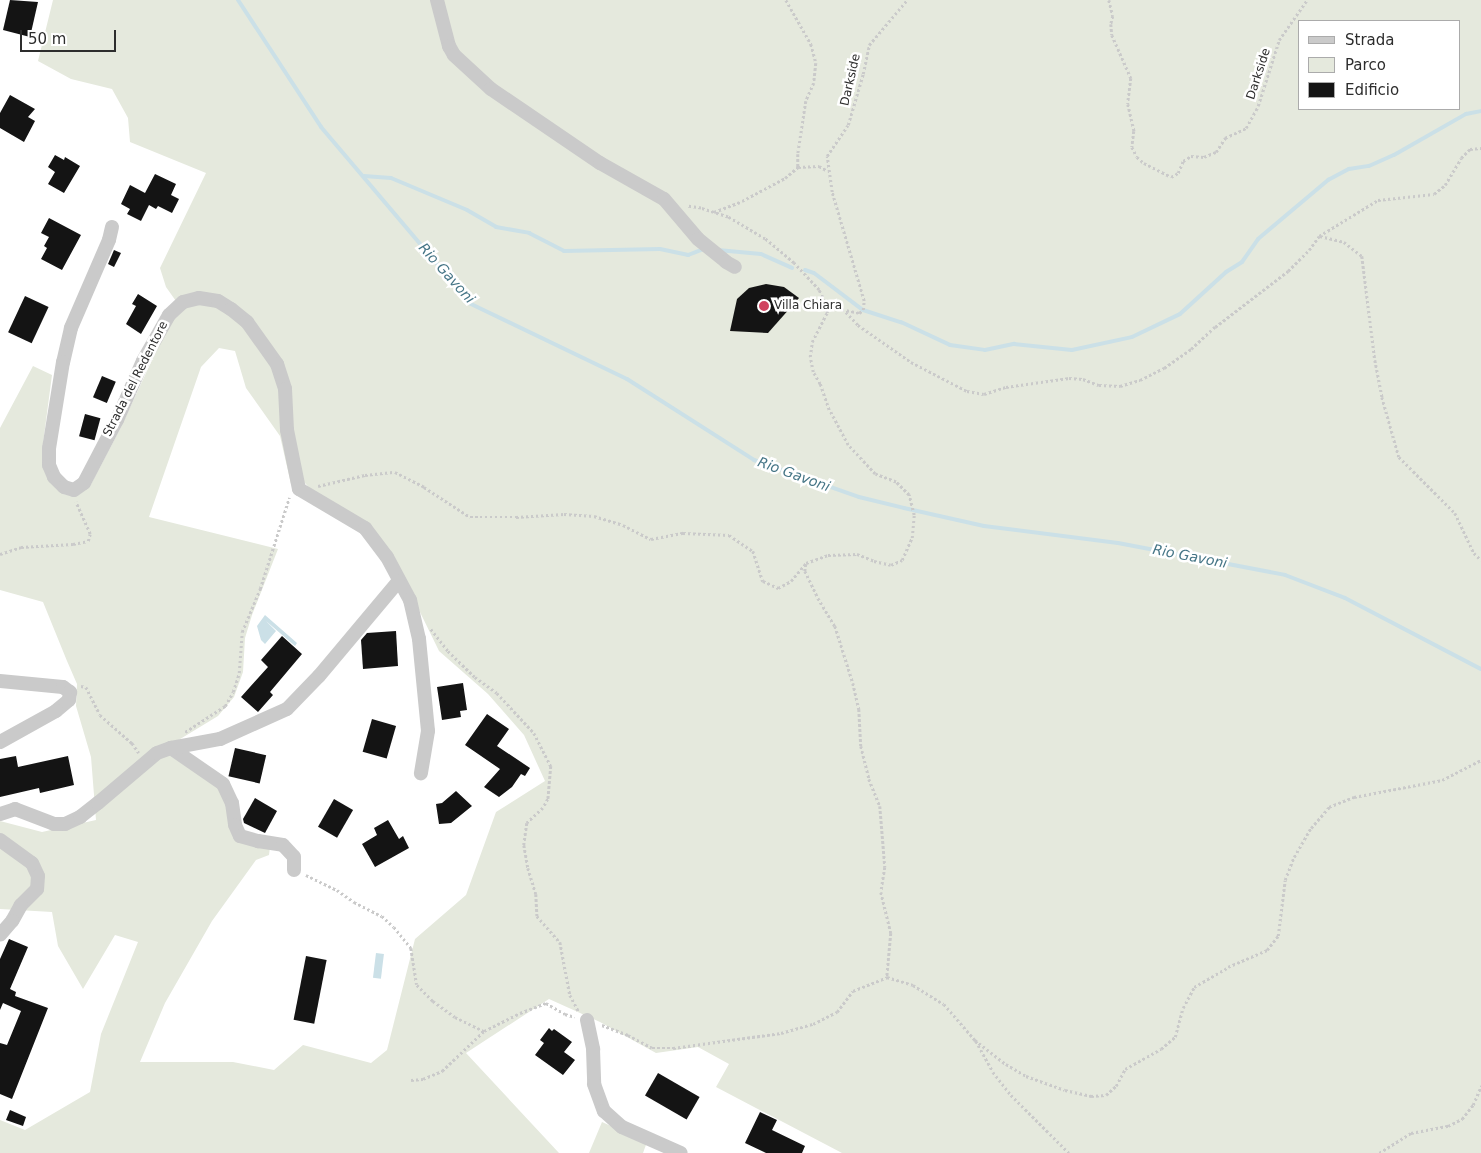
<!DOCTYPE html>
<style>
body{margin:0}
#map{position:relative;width:1481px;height:1153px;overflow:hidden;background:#fff;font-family:"DejaVu Sans",sans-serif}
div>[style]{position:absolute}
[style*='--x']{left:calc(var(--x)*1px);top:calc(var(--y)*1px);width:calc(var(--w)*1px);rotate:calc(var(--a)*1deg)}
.green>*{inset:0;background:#e5e9dd}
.water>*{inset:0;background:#cbe0e7;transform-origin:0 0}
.stream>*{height:4px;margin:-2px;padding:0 2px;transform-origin:2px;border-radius:2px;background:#cbe0e7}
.building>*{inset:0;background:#141414;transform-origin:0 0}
.path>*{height:2.5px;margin-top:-1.25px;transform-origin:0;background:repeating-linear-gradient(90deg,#cacaca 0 2.5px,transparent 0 5px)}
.minor>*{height:14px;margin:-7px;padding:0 7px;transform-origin:7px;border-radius:7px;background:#cacaca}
.dots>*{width:14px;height:14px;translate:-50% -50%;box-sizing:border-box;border:2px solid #fff;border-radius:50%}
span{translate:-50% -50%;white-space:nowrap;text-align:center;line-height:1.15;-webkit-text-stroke:5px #fff;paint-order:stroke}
.street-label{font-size:12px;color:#2d2d2d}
.poi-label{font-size:12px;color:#2d2d2d}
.left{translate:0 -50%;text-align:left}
.water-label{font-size:14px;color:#457586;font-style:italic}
.legend{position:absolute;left:1298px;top:20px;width:162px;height:90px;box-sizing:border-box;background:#fff;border:1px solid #ababab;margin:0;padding:6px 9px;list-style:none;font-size:15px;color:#2d2d2d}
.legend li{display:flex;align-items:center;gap:10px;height:25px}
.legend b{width:25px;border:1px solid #ababab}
.scale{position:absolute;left:20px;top:30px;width:96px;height:22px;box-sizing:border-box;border:2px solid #2d2d2d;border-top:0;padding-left:6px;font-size:15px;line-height:18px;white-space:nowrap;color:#2d2d2d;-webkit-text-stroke:4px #fff;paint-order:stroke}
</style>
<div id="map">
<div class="green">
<div style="clip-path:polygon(evenodd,53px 0,1481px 0,1481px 1153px,842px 1153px,716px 1087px,729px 1064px,698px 1047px,656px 1053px,600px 1022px,549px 999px,466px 1053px,559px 1153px,0 1153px,0 1120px,25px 1130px,90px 1092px,101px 1034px,138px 942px,115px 935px,83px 989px,58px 946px,52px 912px,0 909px,0 821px,42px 832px,96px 820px,91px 757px,76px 706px,77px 684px,67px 661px,43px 602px,0 590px,0 428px,33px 366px,52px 375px,42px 451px,63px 494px,77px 496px,90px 486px,120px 429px,159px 345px,173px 320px,183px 311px,166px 287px,160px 268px,206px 173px,130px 142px,128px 118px,112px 89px,71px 79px,38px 61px,53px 0,1300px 21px,1460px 21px,1460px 109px,1300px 109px,1300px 21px,53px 0,219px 348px,235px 351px,246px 388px,280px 436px,291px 484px,304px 482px,314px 493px,373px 528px,399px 569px,439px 651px,488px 694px,524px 735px,545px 781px,496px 812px,466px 895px,415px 939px,387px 1050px,371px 1063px,303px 1045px,274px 1070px,233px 1062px,140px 1062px,165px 1003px,212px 921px,256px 860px,269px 855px,270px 847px,232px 828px,224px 795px,210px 780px,174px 754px,172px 744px,218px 716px,234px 697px,243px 672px,245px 638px,252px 615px,278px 549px,149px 517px,201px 367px,219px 348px)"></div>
<div style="clip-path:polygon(602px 1122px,647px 1142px,643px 1153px,589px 1153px)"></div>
</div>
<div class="water">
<div style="clip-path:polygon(265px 615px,297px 643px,295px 646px,266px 621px,276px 631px,265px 644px,261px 640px,257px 626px)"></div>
<div style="left:376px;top:953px;width:8px;height:25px;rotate:7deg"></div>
</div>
<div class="stream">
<div style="--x:238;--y:0;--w:152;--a:56.8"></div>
<div style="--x:321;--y:127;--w:232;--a:49.7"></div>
<div style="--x:471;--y:304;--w:173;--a:25.7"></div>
<div style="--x:627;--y:379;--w:151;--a:32.5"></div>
<div style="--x:754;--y:460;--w:111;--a:19.4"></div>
<div style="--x:859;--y:497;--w:46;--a:13.7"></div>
<div style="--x:904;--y:508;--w:82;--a:12.7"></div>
<div style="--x:984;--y:526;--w:135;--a:7.2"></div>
<div style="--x:1118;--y:543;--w:170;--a:10.8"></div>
<div style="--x:1285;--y:575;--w:64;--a:21"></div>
<div style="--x:1345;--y:598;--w:153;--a:27.6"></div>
<div style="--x:364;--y:176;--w:27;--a:4"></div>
<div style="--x:391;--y:178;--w:82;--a:22.8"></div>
<div style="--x:467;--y:210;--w:34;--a:30"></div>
<div style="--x:496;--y:227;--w:34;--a:10"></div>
<div style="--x:529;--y:233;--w:39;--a:27"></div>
<div style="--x:564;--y:251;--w:96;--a:-1.2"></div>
<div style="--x:660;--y:249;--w:29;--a:12"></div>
<div style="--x:688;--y:255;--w:17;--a:-21"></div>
<div style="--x:718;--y:250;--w:43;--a:5.3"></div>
<div style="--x:761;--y:254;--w:34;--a:24"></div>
<div style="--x:805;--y:270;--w:9;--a:18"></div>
<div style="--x:814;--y:273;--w:61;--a:37.1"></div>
<div style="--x:863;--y:310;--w:40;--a:18"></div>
<div style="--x:901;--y:322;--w:54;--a:25.1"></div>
<div style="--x:950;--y:345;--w:35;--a:8"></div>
<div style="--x:985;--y:350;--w:30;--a:-12"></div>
<div style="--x:1014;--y:344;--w:58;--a:5.9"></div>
<div style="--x:1072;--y:350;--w:61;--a:-12.2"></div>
<div style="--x:1132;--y:337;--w:53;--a:-25.6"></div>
<div style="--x:1180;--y:314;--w:62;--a:-42.4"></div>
<div style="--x:1226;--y:272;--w:19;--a:-32"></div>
<div style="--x:1242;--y:262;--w:28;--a:-55"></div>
<div style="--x:1258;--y:239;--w:92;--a:-40.1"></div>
<div style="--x:1328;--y:180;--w:24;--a:-28"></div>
<div style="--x:1349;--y:169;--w:20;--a:-9"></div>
<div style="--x:1369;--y:166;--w:27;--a:-24"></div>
<div style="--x:1394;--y:155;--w:83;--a:-29.7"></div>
<div style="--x:1466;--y:114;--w:15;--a:-11"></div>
</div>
<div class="building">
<div style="clip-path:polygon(10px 0,38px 2px,30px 37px,3px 30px)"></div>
<div style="clip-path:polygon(10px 95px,35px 109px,28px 117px,35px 121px,24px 142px,0 128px,0 113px)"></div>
<div style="clip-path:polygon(55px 155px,64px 160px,65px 157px,80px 166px,64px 193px,48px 184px,55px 172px,48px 167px)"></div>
<div style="clip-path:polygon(155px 174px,176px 184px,171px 195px,179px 199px,172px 213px,158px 206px,156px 209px,149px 205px,141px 221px,127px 214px,130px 209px,121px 204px,130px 185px,145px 193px)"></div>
<div style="clip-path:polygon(49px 218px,81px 235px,62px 270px,41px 259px,47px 248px,44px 246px,49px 237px,41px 233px)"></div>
<div style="clip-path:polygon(114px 250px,121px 253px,114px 267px,108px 264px)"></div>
<div style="clip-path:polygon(766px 284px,784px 287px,799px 298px,768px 333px,730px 331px,737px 299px,749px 288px)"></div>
<div style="clip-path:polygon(138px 294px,157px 306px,141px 334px,126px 324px,136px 306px,132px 304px)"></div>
<div style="left:25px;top:296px;width:26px;height:40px;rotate:25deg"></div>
<div style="left:102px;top:376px;width:15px;height:23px;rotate:23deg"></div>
<div style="left:85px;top:414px;width:16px;height:23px;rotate:15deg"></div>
<div style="clip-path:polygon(396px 631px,398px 666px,363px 669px,361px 640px,367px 633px)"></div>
<div style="clip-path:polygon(282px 636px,302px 654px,270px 692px,273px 695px,258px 712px,241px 697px,268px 667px,261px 660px)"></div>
<div style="clip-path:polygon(463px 683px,467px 710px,460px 711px,461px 717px,442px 720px,437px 687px)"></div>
<div style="clip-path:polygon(487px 714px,509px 729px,497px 746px,530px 768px,525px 776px,521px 774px,512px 787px,499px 797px,484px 787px,500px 769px,465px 745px)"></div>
<div style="left:372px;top:719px;width:25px;height:34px;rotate:16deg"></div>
<div style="left:235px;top:748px;width:32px;height:29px;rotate:13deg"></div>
<div style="clip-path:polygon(16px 756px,18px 767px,68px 756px,74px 785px,40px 793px,39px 788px,0 797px,0 759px)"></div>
<div style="clip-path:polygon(456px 791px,472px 806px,451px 823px,439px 824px,436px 804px,442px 803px)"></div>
<div style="clip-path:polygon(255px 798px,277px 811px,265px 833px,244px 823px,243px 819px)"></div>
<div style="left:334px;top:799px;width:22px;height:32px;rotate:30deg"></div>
<div style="clip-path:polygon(388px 820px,399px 839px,403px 836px,409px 848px,375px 867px,362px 844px,377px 835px,374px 828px)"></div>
<div style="clip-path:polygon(9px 939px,28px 947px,10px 989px,16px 992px,15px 996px,48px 1008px,12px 1099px,0 1094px,0 1043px,7px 1045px,21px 1011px,3px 1003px,0 1010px,0 959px)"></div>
<div style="left:306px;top:956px;width:21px;height:65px;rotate:11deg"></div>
<div style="clip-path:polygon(549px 1028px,552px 1031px,554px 1029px,572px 1042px,564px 1052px,575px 1060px,563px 1075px,535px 1055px,544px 1043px,540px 1040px)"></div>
<div style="left:658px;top:1073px;width:48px;height:26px;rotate:30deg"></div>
<div style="clip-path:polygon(10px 1110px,26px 1117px,23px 1126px,6px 1120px)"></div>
<div style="clip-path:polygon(760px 1112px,777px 1120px,772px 1130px,805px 1146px,802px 1153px,766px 1153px,745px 1143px)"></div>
</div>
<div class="path">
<div style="--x:786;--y:0;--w:51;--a:60.4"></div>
<div style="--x:811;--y:44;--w:20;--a:75"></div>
<div style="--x:816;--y:63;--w:20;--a:96"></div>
<div style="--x:814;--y:83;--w:20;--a:114"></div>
<div style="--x:806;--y:101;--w:54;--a:98.6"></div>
<div style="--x:798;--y:154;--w:13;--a:90"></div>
<div style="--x:798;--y:167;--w:21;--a:-3"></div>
<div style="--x:819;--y:166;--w:10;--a:29"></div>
<div style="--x:1109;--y:0;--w:16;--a:76"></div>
<div style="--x:1113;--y:16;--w:8;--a:104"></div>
<div style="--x:1111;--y:24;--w:11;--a:85"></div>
<div style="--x:1112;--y:35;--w:47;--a:66.2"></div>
<div style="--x:1131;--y:78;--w:26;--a:97"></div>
<div style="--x:1128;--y:104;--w:28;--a:77"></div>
<div style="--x:1134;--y:131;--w:16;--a:97"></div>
<div style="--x:1132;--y:147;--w:11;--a:63"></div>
<div style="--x:1137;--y:157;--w:9;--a:41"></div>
<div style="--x:1144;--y:163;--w:30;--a:27"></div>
<div style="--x:1171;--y:177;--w:8;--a:-30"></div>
<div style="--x:1178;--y:173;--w:13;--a:-67"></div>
<div style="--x:1183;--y:161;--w:9;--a:-32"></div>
<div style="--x:1191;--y:156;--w:13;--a:4"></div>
<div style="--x:1204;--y:157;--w:13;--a:-23"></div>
<div style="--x:1216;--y:152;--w:17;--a:-57"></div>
<div style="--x:1225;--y:138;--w:23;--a:-25"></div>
<div style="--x:1246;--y:128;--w:25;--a:-61"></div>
<div style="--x:1258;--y:106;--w:69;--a:-72.3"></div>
<div style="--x:1279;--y:40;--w:49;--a:-55"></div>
<div style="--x:714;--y:212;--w:30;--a:-21"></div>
<div style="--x:742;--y:201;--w:49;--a:-28.1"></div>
<div style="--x:785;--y:178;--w:17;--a:-40"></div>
<div style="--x:1320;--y:236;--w:25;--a:14"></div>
<div style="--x:1344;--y:242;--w:23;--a:38"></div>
<div style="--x:1362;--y:256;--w:105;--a:82.9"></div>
<div style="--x:1375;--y:360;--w:38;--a:79"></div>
<div style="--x:1382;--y:397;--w:62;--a:74.2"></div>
<div style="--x:1399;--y:457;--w:79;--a:45"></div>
<div style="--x:1455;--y:513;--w:44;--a:64.6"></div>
<div style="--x:1474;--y:553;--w:10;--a:45"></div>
<div style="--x:827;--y:306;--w:33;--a:12"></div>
<div style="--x:859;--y:313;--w:5;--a:-37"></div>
<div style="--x:863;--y:310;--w:9;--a:-84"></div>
<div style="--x:864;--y:301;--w:114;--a:-106.4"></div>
<div style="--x:832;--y:192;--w:36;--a:-98"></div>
<div style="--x:827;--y:156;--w:37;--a:-56"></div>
<div style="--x:848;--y:125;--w:53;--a:-73.6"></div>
<div style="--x:863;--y:74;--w:30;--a:-78"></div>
<div style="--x:869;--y:45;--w:59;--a:-49.8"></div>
<div style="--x:846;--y:312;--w:18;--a:47"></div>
<div style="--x:858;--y:325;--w:65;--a:34.9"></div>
<div style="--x:911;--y:362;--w:63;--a:27.4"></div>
<div style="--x:967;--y:391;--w:17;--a:10"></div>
<div style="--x:984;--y:394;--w:23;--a:-18"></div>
<div style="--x:1006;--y:387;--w:64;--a:-8.1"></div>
<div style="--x:1069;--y:378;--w:14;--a:4"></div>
<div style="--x:1083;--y:379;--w:17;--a:21"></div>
<div style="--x:1099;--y:385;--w:21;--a:3"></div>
<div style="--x:1120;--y:386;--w:21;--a:-17"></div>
<div style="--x:1140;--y:380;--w:27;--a:-27"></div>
<div style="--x:1164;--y:368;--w:33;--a:-35"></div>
<div style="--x:1191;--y:349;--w:33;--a:-43"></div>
<div style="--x:1215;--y:327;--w:92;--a:-37.5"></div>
<div style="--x:1288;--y:271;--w:30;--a:-45"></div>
<div style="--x:1309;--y:250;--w:17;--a:-54"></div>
<div style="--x:1319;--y:236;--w:69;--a:-31.4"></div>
<div style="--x:1378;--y:200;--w:56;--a:-6.1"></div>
<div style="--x:1434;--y:194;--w:14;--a:-39"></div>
<div style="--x:1445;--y:185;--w:31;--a:-59"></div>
<div style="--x:1461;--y:158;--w:13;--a:-45"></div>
<div style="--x:1470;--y:149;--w:11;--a:-5"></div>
<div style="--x:318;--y:486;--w:48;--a:-13.2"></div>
<div style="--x:365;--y:475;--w:30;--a:-6"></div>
<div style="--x:395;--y:472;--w:33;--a:27"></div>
<div style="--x:424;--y:487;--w:55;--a:33.1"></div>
<div style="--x:470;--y:517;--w:46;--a:0"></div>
<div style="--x:516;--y:517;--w:48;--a:-3.6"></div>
<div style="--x:564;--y:514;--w:30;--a:4"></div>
<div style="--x:594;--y:516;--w:30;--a:17"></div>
<div style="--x:623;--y:525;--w:31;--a:27"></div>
<div style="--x:651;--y:539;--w:33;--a:-11"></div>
<div style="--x:683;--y:533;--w:46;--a:2.5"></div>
<div style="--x:729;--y:535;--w:29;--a:34"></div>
<div style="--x:753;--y:551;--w:32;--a:72"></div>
<div style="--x:763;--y:581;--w:17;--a:25"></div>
<div style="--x:778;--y:588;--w:15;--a:-28"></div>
<div style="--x:791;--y:581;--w:23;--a:-50"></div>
<div style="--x:806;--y:563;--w:23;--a:-20"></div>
<div style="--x:828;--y:555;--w:29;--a:-2"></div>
<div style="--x:857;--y:554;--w:18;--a:22"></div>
<div style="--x:874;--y:561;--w:17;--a:13"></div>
<div style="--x:891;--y:565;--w:12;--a:-24"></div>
<div style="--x:902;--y:560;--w:24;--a:-66"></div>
<div style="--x:912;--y:538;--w:23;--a:-85"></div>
<div style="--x:914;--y:515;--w:21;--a:-104"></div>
<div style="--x:909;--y:495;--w:18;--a:-135"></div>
<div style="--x:896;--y:482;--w:22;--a:-159"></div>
<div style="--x:875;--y:474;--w:40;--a:-133"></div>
<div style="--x:848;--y:445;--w:40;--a:-118"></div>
<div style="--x:829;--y:410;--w:28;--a:-109"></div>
<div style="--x:820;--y:384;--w:14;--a:-120"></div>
<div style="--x:813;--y:372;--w:15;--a:-101"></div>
<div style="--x:810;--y:357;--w:15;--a:-82"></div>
<div style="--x:812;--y:342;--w:33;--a:-63"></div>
<div style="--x:827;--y:313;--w:7;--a:-90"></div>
<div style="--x:827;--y:306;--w:18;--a:-117"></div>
<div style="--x:819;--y:290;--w:37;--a:-133"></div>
<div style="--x:794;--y:263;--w:38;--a:-140"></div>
<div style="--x:765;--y:239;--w:43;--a:-149.3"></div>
<div style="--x:728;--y:217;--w:28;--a:-162"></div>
<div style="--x:701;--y:208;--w:14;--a:-172"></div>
<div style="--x:0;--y:554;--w:22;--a:-18"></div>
<div style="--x:21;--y:547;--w:52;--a:-3.3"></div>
<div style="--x:73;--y:544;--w:15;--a:-11"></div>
<div style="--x:88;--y:541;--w:7;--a:-74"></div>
<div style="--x:90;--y:534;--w:35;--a:-114"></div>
<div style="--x:806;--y:564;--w:7;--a:98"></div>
<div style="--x:805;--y:571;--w:30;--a:64"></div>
<div style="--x:818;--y:598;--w:33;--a:59"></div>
<div style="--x:835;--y:626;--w:60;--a:72.5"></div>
<div style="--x:853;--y:683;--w:27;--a:77"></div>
<div style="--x:859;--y:709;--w:37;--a:87"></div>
<div style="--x:861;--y:746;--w:34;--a:76"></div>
<div style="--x:869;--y:779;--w:29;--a:68"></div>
<div style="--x:880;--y:806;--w:61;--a:85.3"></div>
<div style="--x:885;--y:867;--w:25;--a:99"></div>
<div style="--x:881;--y:892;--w:42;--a:76.3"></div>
<div style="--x:891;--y:933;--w:44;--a:95.2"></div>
<div style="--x:431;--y:629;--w:28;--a:52"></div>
<div style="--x:448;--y:651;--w:37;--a:44"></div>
<div style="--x:475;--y:677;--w:27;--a:36"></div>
<div style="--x:497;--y:693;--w:54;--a:47.2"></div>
<div style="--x:534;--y:733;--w:37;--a:63"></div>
<div style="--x:551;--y:766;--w:33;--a:95"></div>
<div style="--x:548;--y:799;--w:10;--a:119"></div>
<div style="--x:543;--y:808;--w:22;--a:137"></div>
<div style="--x:527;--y:823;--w:22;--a:98"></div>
<div style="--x:524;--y:845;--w:23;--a:80"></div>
<div style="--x:528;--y:868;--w:27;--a:73"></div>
<div style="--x:536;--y:894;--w:22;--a:87"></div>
<div style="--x:537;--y:916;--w:35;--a:49"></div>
<div style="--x:560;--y:942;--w:54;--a:79.3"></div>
<div style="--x:570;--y:995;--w:19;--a:62"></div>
<div style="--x:81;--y:686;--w:5;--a:11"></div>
<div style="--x:86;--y:687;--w:31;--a:63"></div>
<div style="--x:100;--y:715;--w:43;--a:41.2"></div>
<div style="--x:132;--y:743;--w:12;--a:55"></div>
<div style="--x:185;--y:732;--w:48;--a:-33"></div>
<div style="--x:225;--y:706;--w:16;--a:-60"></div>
<div style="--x:233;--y:692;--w:20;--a:-72"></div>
<div style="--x:239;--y:673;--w:41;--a:-85.8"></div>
<div style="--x:242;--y:632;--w:47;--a:-67.3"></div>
<div style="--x:260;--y:589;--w:96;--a:-72.3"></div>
<div style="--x:306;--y:875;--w:34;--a:26"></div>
<div style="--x:337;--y:890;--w:21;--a:35"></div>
<div style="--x:354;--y:902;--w:31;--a:27"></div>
<div style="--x:382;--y:916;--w:16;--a:43"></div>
<div style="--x:394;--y:927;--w:27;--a:51"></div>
<div style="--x:411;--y:948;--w:37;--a:81"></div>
<div style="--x:417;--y:985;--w:23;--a:45"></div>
<div style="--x:433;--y:1001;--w:27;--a:36"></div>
<div style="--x:455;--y:1017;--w:32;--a:26"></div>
<div style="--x:602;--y:1025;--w:28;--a:21"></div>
<div style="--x:628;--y:1035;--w:27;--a:28"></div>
<div style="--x:652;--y:1048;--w:21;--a:0"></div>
<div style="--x:673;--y:1048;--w:109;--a:-7.9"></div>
<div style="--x:781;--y:1033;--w:33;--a:-16"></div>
<div style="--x:813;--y:1024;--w:27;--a:-27"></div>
<div style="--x:837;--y:1012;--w:26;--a:-53"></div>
<div style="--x:853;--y:991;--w:37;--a:-22"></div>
<div style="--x:887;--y:977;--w:27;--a:17"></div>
<div style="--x:913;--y:985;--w:36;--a:32"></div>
<div style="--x:944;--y:1004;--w:48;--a:49.3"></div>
<div style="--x:975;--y:1040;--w:39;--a:38"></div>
<div style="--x:1006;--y:1064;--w:23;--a:31"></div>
<div style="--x:1026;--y:1076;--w:41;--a:19.7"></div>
<div style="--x:1065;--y:1090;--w:27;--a:13"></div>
<div style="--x:1091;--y:1096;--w:15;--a:-4"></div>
<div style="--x:1106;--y:1095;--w:13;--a:-42"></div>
<div style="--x:1116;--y:1086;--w:19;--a:-62"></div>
<div style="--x:1125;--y:1069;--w:41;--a:-29.1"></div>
<div style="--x:1161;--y:1049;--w:18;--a:-41"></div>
<div style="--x:1175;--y:1037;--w:30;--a:-75"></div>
<div style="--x:1183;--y:1008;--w:24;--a:-62"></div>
<div style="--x:1194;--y:987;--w:39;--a:-30"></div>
<div style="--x:1228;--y:967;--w:43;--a:-23.6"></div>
<div style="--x:1267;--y:950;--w:18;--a:-52"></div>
<div style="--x:1278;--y:936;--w:56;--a:-82.9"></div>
<div style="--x:1285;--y:880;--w:25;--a:-69"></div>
<div style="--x:1294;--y:857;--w:34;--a:-60"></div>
<div style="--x:1311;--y:828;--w:28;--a:-49"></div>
<div style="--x:1329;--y:807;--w:27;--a:-22"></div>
<div style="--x:1354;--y:797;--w:90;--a:-10.9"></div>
<div style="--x:1442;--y:780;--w:44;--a:-27.1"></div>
<div style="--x:976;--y:1041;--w:35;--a:61"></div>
<div style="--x:993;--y:1072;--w:29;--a:52"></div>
<div style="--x:1011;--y:1095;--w:82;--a:45"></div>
<div style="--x:411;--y:1080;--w:12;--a:-5"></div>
<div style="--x:423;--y:1079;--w:21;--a:-23"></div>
<div style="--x:442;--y:1071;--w:58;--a:-43.6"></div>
<div style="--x:484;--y:1031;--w:40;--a:-26.6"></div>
<div style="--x:520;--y:1013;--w:28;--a:-21"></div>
<div style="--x:546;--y:1003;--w:22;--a:30"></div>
<div style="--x:565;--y:1014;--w:10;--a:17"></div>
<div style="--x:1379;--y:1153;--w:38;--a:-32"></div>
<div style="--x:1411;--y:1133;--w:38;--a:-11"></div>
<div style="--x:1448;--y:1126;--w:16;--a:-27"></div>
<div style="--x:1462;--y:1119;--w:18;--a:-52"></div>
<div style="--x:1473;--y:1105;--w:21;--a:-67"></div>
</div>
<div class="minor">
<div style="--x:437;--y:0;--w:48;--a:75.4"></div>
<div style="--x:449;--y:46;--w:10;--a:61"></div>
<div style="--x:454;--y:55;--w:50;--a:42.6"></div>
<div style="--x:491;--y:89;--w:132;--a:34.2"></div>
<div style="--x:600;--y:163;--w:73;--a:29.4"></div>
<div style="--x:664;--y:199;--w:52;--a:49.6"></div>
<div style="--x:698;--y:239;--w:36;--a:39"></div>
<div style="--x:726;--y:262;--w:10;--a:29"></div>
<div style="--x:112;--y:227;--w:13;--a:103"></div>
<div style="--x:109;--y:240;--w:96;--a:113.4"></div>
<div style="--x:71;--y:328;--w:35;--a:103"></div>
<div style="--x:63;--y:362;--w:87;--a:99.2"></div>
<div style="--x:49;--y:448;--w:17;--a:90"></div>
<div style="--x:49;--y:465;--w:13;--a:67"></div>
<div style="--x:54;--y:477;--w:14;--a:45"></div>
<div style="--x:64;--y:487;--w:10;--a:17"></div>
<div style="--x:74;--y:490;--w:12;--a:-35"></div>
<div style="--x:84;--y:483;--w:71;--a:-62.4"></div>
<div style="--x:117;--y:420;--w:64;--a:-66.2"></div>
<div style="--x:143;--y:361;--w:53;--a:-60.5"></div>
<div style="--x:169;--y:315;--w:19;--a:-43"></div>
<div style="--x:183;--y:302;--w:16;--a:-14"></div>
<div style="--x:199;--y:298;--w:19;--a:9"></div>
<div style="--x:218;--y:301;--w:15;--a:32"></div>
<div style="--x:231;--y:309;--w:21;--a:39"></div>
<div style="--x:247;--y:322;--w:52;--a:54.5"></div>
<div style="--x:277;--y:364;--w:26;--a:72"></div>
<div style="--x:285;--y:389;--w:41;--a:87.2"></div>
<div style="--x:287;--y:430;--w:60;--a:78.5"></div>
<div style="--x:299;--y:489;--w:77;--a:30.6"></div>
<div style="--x:365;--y:528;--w:36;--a:53"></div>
<div style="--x:387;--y:557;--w:49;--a:61.9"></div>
<div style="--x:410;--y:600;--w:40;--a:77"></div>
<div style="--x:419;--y:639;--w:92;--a:84.4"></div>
<div style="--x:428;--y:731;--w:43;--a:99.5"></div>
<div style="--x:0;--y:681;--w:63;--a:5.4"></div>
<div style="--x:63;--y:687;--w:9;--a:36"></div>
<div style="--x:70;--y:692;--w:8;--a:97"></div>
<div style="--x:69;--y:700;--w:17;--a:140"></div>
<div style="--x:56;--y:711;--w:64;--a:151"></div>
<div style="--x:171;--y:748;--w:63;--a:34.7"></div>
<div style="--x:223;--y:784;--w:21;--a:65"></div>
<div style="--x:232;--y:803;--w:22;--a:82"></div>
<div style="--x:235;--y:825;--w:12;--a:66"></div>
<div style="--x:240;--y:836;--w:19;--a:16"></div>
<div style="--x:258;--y:841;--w:25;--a:9"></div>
<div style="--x:283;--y:845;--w:16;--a:47"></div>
<div style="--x:294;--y:857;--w:13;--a:90"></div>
<div style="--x:0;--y:814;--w:16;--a:-18"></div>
<div style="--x:15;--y:809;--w:42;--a:21"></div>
<div style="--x:54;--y:824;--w:11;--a:0"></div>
<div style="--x:65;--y:824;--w:17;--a:-25"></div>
<div style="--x:80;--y:817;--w:23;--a:-38"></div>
<div style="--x:98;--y:803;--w:77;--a:-40.3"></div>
<div style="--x:157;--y:753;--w:15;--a:-20"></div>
<div style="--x:171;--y:748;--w:50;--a:-10.4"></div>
<div style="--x:220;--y:739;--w:73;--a:-24.1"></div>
<div style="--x:287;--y:709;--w:46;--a:-45.9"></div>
<div style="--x:319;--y:676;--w:123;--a:-50"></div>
<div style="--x:0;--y:840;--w:39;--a:36"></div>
<div style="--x:32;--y:863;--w:14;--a:65"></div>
<div style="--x:38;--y:876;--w:13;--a:94"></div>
<div style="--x:37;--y:889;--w:23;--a:135"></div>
<div style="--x:21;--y:905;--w:18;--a:119"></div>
<div style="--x:12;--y:921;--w:18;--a:131"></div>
<div style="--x:587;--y:1020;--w:30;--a:78"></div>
<div style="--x:593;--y:1049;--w:35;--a:88"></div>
<div style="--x:594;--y:1084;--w:29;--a:70"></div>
<div style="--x:604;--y:1111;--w:24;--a:42"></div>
<div style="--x:622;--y:1127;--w:64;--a:23.8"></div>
</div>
<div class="dots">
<div style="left:764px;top:306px;background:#d0435f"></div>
</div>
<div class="street-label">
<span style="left:1259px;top:74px;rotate:-72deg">Darkside</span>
<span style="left:851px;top:80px;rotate:-77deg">Darkside</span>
<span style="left:136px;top:379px;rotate:-63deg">Strada del Redentore</span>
</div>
<div class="poi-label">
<span class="left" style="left:774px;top:306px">Villa Chiara</span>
</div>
<div class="water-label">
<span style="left:447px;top:273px;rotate:48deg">Rio Gavoni</span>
<span style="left:794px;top:474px;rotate:20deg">Rio Gavoni</span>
<span style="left:1190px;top:556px;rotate:11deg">Rio Gavoni</span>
</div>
<ul class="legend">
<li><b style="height:6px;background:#cacaca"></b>Strada</li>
<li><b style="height:14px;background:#e5e9dd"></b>Parco</li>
<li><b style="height:14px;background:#141414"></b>Edificio</li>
</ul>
<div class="scale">50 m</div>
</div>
